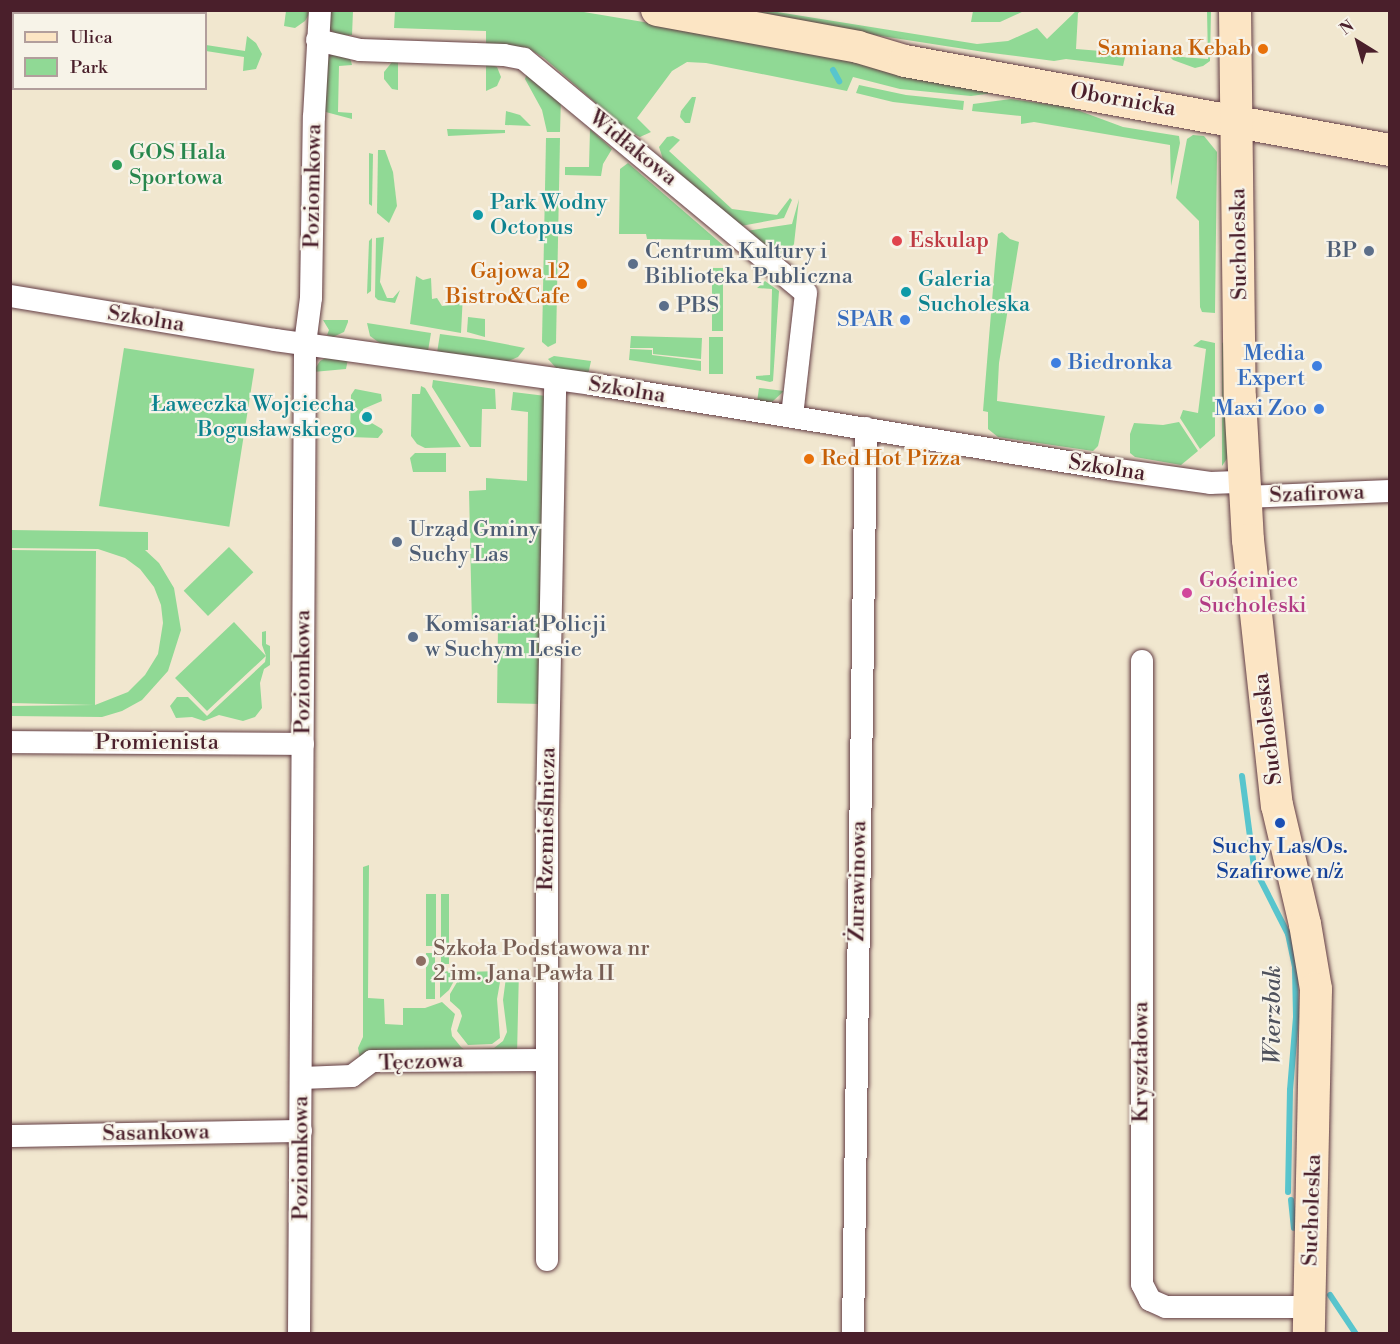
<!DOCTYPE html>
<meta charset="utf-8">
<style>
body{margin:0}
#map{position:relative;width:1400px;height:1344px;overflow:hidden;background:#f1e7cf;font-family:"Libre Bodoni",serif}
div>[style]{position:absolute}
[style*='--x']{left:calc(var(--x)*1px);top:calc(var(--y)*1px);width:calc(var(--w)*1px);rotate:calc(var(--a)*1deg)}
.green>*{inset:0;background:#90d995;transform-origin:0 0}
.stream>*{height:6px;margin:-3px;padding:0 3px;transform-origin:3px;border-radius:3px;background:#58c5cd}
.roads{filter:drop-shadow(0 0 2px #633d44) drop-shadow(0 0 2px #633d44)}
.street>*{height:22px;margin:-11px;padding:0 11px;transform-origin:11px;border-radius:11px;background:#fff}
.secondary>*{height:32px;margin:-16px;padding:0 16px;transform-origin:16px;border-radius:16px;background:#fce5c4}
.dots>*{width:16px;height:16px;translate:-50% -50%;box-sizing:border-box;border:3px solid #f7f3e8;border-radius:50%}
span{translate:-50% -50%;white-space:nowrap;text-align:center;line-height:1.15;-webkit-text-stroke:4.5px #f7f3e8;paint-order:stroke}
.food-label{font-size:22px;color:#c56008}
.right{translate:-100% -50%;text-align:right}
.left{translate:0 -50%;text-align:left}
.street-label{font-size:22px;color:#4a1f2b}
.leisure-label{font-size:22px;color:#27864d}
.culture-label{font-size:22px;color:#0d838f}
.health-label{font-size:22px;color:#be3a42}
.service-label{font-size:22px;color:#4e5e75}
.shop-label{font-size:22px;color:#366cbe}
.hotel-label{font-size:22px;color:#b23c85}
.transit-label{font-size:22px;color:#164399}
.education-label{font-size:22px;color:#785e54}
.water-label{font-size:24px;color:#4e515c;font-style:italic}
.frame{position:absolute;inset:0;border:12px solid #4a1f2b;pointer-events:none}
.legend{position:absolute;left:12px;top:12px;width:195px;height:78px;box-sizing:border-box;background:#f7f3e8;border:2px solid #b29e9c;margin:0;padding:8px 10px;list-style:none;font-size:18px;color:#4a1f2b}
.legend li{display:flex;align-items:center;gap:12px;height:30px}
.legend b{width:30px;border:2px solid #b29e9c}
.north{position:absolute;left:1328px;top:12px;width:60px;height:60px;-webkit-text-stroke:4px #f7f3e8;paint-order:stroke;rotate:323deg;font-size:16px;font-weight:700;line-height:24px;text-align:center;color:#4a1f2b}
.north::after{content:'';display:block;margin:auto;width:21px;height:27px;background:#4a1f2b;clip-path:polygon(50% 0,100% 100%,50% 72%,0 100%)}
</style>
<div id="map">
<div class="green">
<div style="clip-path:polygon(286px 11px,311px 11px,305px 21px,295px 28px,284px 26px)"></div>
<div style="clip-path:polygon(322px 11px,353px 11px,352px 35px,338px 35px,329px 29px)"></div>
<div style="clip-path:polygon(395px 11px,578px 11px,787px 46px,1008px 91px,971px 96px,900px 89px,853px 77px,847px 91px,706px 63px,687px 62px,672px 71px,637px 118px,651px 132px,640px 137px,628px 131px,544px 58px,528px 48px,486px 44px,486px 31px,394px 28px)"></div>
<div style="clip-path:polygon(720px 11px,771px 11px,977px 44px,1008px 41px,1037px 28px,1047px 39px,1076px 11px,1081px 11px,1078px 13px,1076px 49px,1126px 53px,1123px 66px,1066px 59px,1054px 61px,984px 52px)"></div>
<div style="clip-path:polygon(973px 11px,973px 10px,1024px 11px,1000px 22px,971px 22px)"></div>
<div style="clip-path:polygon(1207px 11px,1211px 11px,1210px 61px,1203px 66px,1195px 68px,1173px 60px,1169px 56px,1208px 59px)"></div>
<div style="clip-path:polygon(247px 36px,256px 43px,262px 54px,256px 69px,243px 71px,244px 57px,206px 51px,206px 45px,245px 51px)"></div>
<div style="clip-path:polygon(331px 53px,348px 56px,351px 61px,352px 65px,339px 66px,338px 112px,352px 113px,352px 119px,322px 111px,325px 58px)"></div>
<div style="clip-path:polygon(392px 62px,398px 62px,398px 90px,392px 89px,384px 79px,384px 72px)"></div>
<div style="clip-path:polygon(486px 63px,497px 67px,501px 77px,497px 86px,486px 91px)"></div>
<div style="clip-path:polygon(527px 73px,561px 97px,560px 132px,547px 132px,542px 110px,525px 79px)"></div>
<div style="clip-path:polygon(859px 85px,906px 95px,964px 101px,963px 110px,893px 102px,856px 93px)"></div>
<div style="clip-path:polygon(692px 97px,696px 97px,690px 123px,685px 123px,680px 117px,681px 111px)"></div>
<div style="clip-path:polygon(1011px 99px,1069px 107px,1123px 127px,1179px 136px,1180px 143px,1171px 186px,1170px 145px,1034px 122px,1021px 124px,1021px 116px,972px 111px,973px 104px)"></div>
<div style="clip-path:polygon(506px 111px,520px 115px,531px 126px,505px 125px)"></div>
<div style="clip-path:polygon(447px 129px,505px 130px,505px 133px,448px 136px)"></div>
<div style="clip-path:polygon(590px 129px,612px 149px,603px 164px,601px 176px,565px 175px,565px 167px,589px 167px)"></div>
<div style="clip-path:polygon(1193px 135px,1204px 136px,1217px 152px,1215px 313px,1202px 312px,1200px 307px,1199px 221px,1176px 198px,1187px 139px)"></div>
<div style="clip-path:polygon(673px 136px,680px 140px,669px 151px,732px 209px,777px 215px,790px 198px,792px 200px,784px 218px,741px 226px,663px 159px,659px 147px,667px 137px)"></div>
<div style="clip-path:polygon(546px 138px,560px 138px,556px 343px,548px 347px,542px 342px)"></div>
<div style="clip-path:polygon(378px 150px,385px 150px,393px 172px,397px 206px,389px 223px,377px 213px)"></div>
<div style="clip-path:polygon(369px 153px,373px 154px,372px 206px,369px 204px)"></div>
<div style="clip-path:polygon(628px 163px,724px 246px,723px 260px,710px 260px,710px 240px,647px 239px,646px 234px,619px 234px,620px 169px)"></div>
<div style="clip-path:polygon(799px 199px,794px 244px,791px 250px,773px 255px,746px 231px,792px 224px)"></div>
<div style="clip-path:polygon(1002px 232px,1010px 239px,1019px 242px,999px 363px,997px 401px,1105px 416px,1098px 446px,1093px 451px,998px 437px,988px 429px,988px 412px,983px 411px,995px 264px,998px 234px)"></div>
<div style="clip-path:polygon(384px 237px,380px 282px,387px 298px,393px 298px,400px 290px,395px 303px,378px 300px,375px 297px,376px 238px)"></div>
<div style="clip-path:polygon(372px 238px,371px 291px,367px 294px,369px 241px)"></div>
<div style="left:712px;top:268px;width:11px;height:63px"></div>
<div style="clip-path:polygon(416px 276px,423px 280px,431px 278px,432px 299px,437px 298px,442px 306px,456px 304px,458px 294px,463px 294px,461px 333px,410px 324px)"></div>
<div style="clip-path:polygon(765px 281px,779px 291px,773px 381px,770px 382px,756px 379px,756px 376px,770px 375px,772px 289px,757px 288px)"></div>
<div style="clip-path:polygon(468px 317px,485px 319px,485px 337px,467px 332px)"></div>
<div style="clip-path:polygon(323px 320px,348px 320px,348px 322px,344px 332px,333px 337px,327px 335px,329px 330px)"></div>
<div style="clip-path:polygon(367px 323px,431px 333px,428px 351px,381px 344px,370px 336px)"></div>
<div style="clip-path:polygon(440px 334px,484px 340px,525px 348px,518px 357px,506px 362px,437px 353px)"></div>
<div style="clip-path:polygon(631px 336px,702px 338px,701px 359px,653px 354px,653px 348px,630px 348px)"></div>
<div style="left:709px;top:337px;width:14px;height:37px"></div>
<div style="clip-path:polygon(1201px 340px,1215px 343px,1215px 436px,1200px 449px,1180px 418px,1183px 410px,1198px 413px,1206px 349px,1193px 346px)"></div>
<div style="clip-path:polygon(1222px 342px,1227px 350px,1228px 457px,1222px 466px)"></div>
<div style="left:124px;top:348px;width:132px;height:160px;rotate:9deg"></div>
<div style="clip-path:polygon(630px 349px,652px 350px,652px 355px,701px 361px,701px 371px,629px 360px)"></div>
<div style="clip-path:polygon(554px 356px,591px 361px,588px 375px,557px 369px,548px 359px)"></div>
<div style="clip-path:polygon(327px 357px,348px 359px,346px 369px,313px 372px,320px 361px)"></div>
<div style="clip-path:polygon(433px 380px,495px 389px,496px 409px,482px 409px,481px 447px,470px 447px,432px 387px)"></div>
<div style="clip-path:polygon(421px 386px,425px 388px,461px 447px,425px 448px,417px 444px,411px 436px,412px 394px,420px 394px)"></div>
<div style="clip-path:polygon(759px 388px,784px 391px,772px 402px,757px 402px)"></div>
<div style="clip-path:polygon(355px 389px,381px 394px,382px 401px,363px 409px,362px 421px,370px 422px,382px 429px,383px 432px,378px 438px,350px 437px,351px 395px)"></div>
<div style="clip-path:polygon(513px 392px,546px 396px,543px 704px,497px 703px,498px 626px,472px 626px,469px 491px,486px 490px,486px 478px,527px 481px,528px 412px,511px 410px)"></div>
<div style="clip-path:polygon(1179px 422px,1198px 451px,1181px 465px,1135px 457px,1130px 453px,1130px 434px,1134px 423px,1163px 425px)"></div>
<div style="clip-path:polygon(415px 453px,446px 453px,446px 472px,413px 472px,410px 458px)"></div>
<div style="clip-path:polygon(11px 530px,148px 532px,148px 550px,145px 550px,159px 563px,174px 588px,181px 630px,168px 671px,142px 700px,122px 711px,102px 717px,11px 716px,11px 706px,94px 705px,11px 703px,11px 550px,96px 551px,95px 705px,128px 692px,145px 675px,158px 654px,163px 623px,161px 605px,154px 587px,140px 569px,125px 558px,98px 549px,11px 548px)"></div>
<div style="left:229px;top:547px;width:35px;height:63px;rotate:46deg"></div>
<div style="clip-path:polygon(234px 622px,266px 656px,262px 645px,262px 632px,266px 631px,266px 644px,270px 646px,270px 665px,264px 669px,260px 683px,262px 708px,255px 717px,243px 721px,219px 715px,204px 721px,192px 717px,176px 718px,170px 706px,177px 697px,188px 697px,207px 716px,265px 662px,266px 656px,207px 711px,175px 678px)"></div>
<div style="clip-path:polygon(369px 865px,368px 998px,384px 999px,385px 1024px,403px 1025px,403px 1008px,425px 1008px,442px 1002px,455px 1014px,451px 1029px,452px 1036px,461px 1047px,465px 1050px,494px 1048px,503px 1041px,507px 1032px,503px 1000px,507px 970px,519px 969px,517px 1055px,360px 1059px,358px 1048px,363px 1037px,363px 867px)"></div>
<div style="left:426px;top:894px;width:10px;height:52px"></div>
<div style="left:441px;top:894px;width:8px;height:70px"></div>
<div style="left:426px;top:953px;width:9px;height:46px"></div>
<div style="clip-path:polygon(440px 971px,459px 972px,449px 990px,440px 998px)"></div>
<div style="clip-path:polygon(502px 971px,497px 999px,500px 1038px,492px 1044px,468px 1045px,457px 1031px,462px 1016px,460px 1010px,450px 1001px,450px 994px,463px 972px)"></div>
</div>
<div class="stream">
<div style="--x:833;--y:70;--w:13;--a:61"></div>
<div style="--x:1242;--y:776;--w:92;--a:82.5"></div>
<div style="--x:1254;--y:867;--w:75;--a:63.1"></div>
<div style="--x:1288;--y:934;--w:35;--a:78"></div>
<div style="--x:1295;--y:968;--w:49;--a:88.8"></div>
<div style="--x:1296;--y:1017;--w:73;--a:94.7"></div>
<div style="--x:1290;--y:1090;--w:102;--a:91.1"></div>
<div style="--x:1291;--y:1200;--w:28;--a:84"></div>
<div style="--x:1330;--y:1295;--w:47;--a:56.3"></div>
</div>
<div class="roads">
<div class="street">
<div style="--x:317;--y:40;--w:44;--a:13.1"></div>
<div style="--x:360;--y:50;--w:144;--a:2"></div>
<div style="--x:504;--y:55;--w:20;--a:11"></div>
<div style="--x:524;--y:59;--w:366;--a:39.7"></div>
<div style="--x:806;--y:293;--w:124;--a:96.5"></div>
<div style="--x:10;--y:296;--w:269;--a:9.4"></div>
<div style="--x:275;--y:340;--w:319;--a:7.9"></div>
<div style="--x:591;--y:384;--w:527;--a:9.28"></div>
<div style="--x:1111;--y:469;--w:100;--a:8"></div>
<div style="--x:1210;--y:483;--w:34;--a:-2"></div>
<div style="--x:1245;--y:497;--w:145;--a:-2.4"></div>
<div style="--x:1142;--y:661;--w:623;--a:90"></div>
<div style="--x:1142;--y:1284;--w:18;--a:63"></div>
<div style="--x:1150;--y:1300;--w:17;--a:24"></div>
<div style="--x:1166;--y:1307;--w:143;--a:0"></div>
<div style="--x:10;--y:742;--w:293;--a:0.4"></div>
<div style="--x:302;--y:1078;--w:50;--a:-2.3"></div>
<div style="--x:352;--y:1076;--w:25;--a:-37"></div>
<div style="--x:372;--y:1061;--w:173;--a:-0.3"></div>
<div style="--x:10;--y:1136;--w:291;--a:-1"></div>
<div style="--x:547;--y:1260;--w:449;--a:-90"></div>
<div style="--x:547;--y:811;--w:432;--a:-88.9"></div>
<div style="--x:299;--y:1334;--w:990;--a:-89.65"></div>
<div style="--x:305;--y:344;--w:46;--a:-82.6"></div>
<div style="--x:311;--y:298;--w:181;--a:-89.1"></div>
<div style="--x:314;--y:117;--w:107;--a:-86.8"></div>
<div style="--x:853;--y:1334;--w:906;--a:-89.18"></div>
</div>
<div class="secondary">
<div style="--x:657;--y:10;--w:204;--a:10.4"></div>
<div style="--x:858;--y:47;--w:49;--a:16.6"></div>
<div style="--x:905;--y:61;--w:493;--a:10.4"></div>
<div style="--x:1235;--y:10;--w:388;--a:89.3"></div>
<div style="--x:1240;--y:398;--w:142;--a:86.8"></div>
<div style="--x:1248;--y:540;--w:267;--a:83.8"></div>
<div style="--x:1277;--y:805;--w:122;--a:76.8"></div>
<div style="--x:1305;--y:924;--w:66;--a:80.4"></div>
<div style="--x:1316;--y:989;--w:345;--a:91.2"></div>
</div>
</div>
<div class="dots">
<div style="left:1263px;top:49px;background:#e8710a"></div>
<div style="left:117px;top:165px;background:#2e9e5b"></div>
<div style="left:478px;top:215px;background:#0f9aa8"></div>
<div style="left:897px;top:241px;background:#e0444e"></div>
<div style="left:1369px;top:251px;background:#5c6f8a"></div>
<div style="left:633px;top:264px;background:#5c6f8a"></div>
<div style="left:582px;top:284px;background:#e8710a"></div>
<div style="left:906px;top:292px;background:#0f9aa8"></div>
<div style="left:664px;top:306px;background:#5c6f8a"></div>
<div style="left:905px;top:320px;background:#3f7fe0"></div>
<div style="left:1056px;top:363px;background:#3f7fe0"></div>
<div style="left:1317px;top:366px;background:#3f7fe0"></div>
<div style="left:1319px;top:409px;background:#3f7fe0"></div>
<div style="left:367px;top:417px;background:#0f9aa8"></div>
<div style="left:809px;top:459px;background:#e8710a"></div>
<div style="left:397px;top:542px;background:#5c6f8a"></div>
<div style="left:1187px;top:593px;background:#d1479c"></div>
<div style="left:413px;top:637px;background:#5c6f8a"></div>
<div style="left:1280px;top:823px;background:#1a4fb4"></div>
<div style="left:421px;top:961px;background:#8d6e63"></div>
</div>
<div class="food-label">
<span class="right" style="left:1251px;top:49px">Samiana Kebab</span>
<span class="right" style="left:570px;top:284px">Gajowa 12<br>Bistro&amp;Cafe</span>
<span class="left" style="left:821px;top:459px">Red Hot Pizza</span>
</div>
<div class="street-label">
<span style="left:1123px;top:100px;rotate:10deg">Obornicka</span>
<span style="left:633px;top:148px;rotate:39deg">Widłakowa</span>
<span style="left:313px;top:186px;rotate:-89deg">Poziomkowa</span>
<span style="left:1239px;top:244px;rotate:-91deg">Sucholeska</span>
<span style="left:146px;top:319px;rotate:9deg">Szkolna</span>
<span style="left:627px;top:390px;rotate:9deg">Szkolna</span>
<span style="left:1107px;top:468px;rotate:9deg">Szkolna</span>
<span style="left:1317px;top:494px;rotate:-2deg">Szafirowa</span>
<span style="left:303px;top:672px;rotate:-90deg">Poziomkowa</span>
<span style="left:1268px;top:729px;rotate:-97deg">Sucholeska</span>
<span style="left:157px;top:743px">Promienista</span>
<span style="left:547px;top:819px;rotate:-89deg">Rzemieślnicza</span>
<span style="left:858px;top:881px;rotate:-89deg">Żurawinowa</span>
<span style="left:421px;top:1062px;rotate:-2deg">Tęczowa</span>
<span style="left:1141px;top:1062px;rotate:-90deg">Kryształowa</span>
<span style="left:156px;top:1133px;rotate:-1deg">Sasankowa</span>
<span style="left:301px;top:1158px;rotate:-90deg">Poziomkowa</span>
<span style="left:1312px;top:1210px;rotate:-88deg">Sucholeska</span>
</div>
<div class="leisure-label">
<span class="left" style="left:129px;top:165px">GOS Hala<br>Sportowa</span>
</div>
<div class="culture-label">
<span class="left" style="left:490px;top:215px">Park Wodny<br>Octopus</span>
<span class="left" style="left:918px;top:292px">Galeria<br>Sucholeska</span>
<span class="right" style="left:355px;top:417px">Ławeczka Wojciecha<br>Bogusławskiego</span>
</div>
<div class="health-label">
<span class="left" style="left:909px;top:241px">Eskulap</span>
</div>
<div class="service-label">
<span class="left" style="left:645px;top:264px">Centrum Kultury i<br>Biblioteka Publiczna</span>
<span class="right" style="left:1357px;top:251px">BP</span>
<span class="left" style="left:676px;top:306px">PBS</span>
<span class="left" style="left:409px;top:542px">Urząd Gminy<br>Suchy Las</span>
<span class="left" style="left:425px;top:637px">Komisariat Policji<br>w Suchym Lesie</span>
</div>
<div class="shop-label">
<span class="right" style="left:893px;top:320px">SPAR</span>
<span class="right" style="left:1305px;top:366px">Media<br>Expert</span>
<span class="left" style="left:1068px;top:363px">Biedronka</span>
<span class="right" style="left:1307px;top:409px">Maxi Zoo</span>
</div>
<div class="hotel-label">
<span class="left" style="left:1199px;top:593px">Gościniec<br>Sucholeski</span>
</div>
<div class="transit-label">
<span style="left:1280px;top:859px">Suchy Las/Os.<br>Szafirowe n/ż</span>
</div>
<div class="education-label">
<span class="left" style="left:433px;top:961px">Szkoła Podstawowa nr<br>2 im. Jana Pawła II</span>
</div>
<div class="water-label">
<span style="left:1274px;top:1015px;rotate:-90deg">Wierzbak</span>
</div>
<div class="frame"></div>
<ul class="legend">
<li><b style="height:8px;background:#fce5c4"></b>Ulica</li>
<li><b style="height:16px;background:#90d995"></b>Park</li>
</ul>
<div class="north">N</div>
</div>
